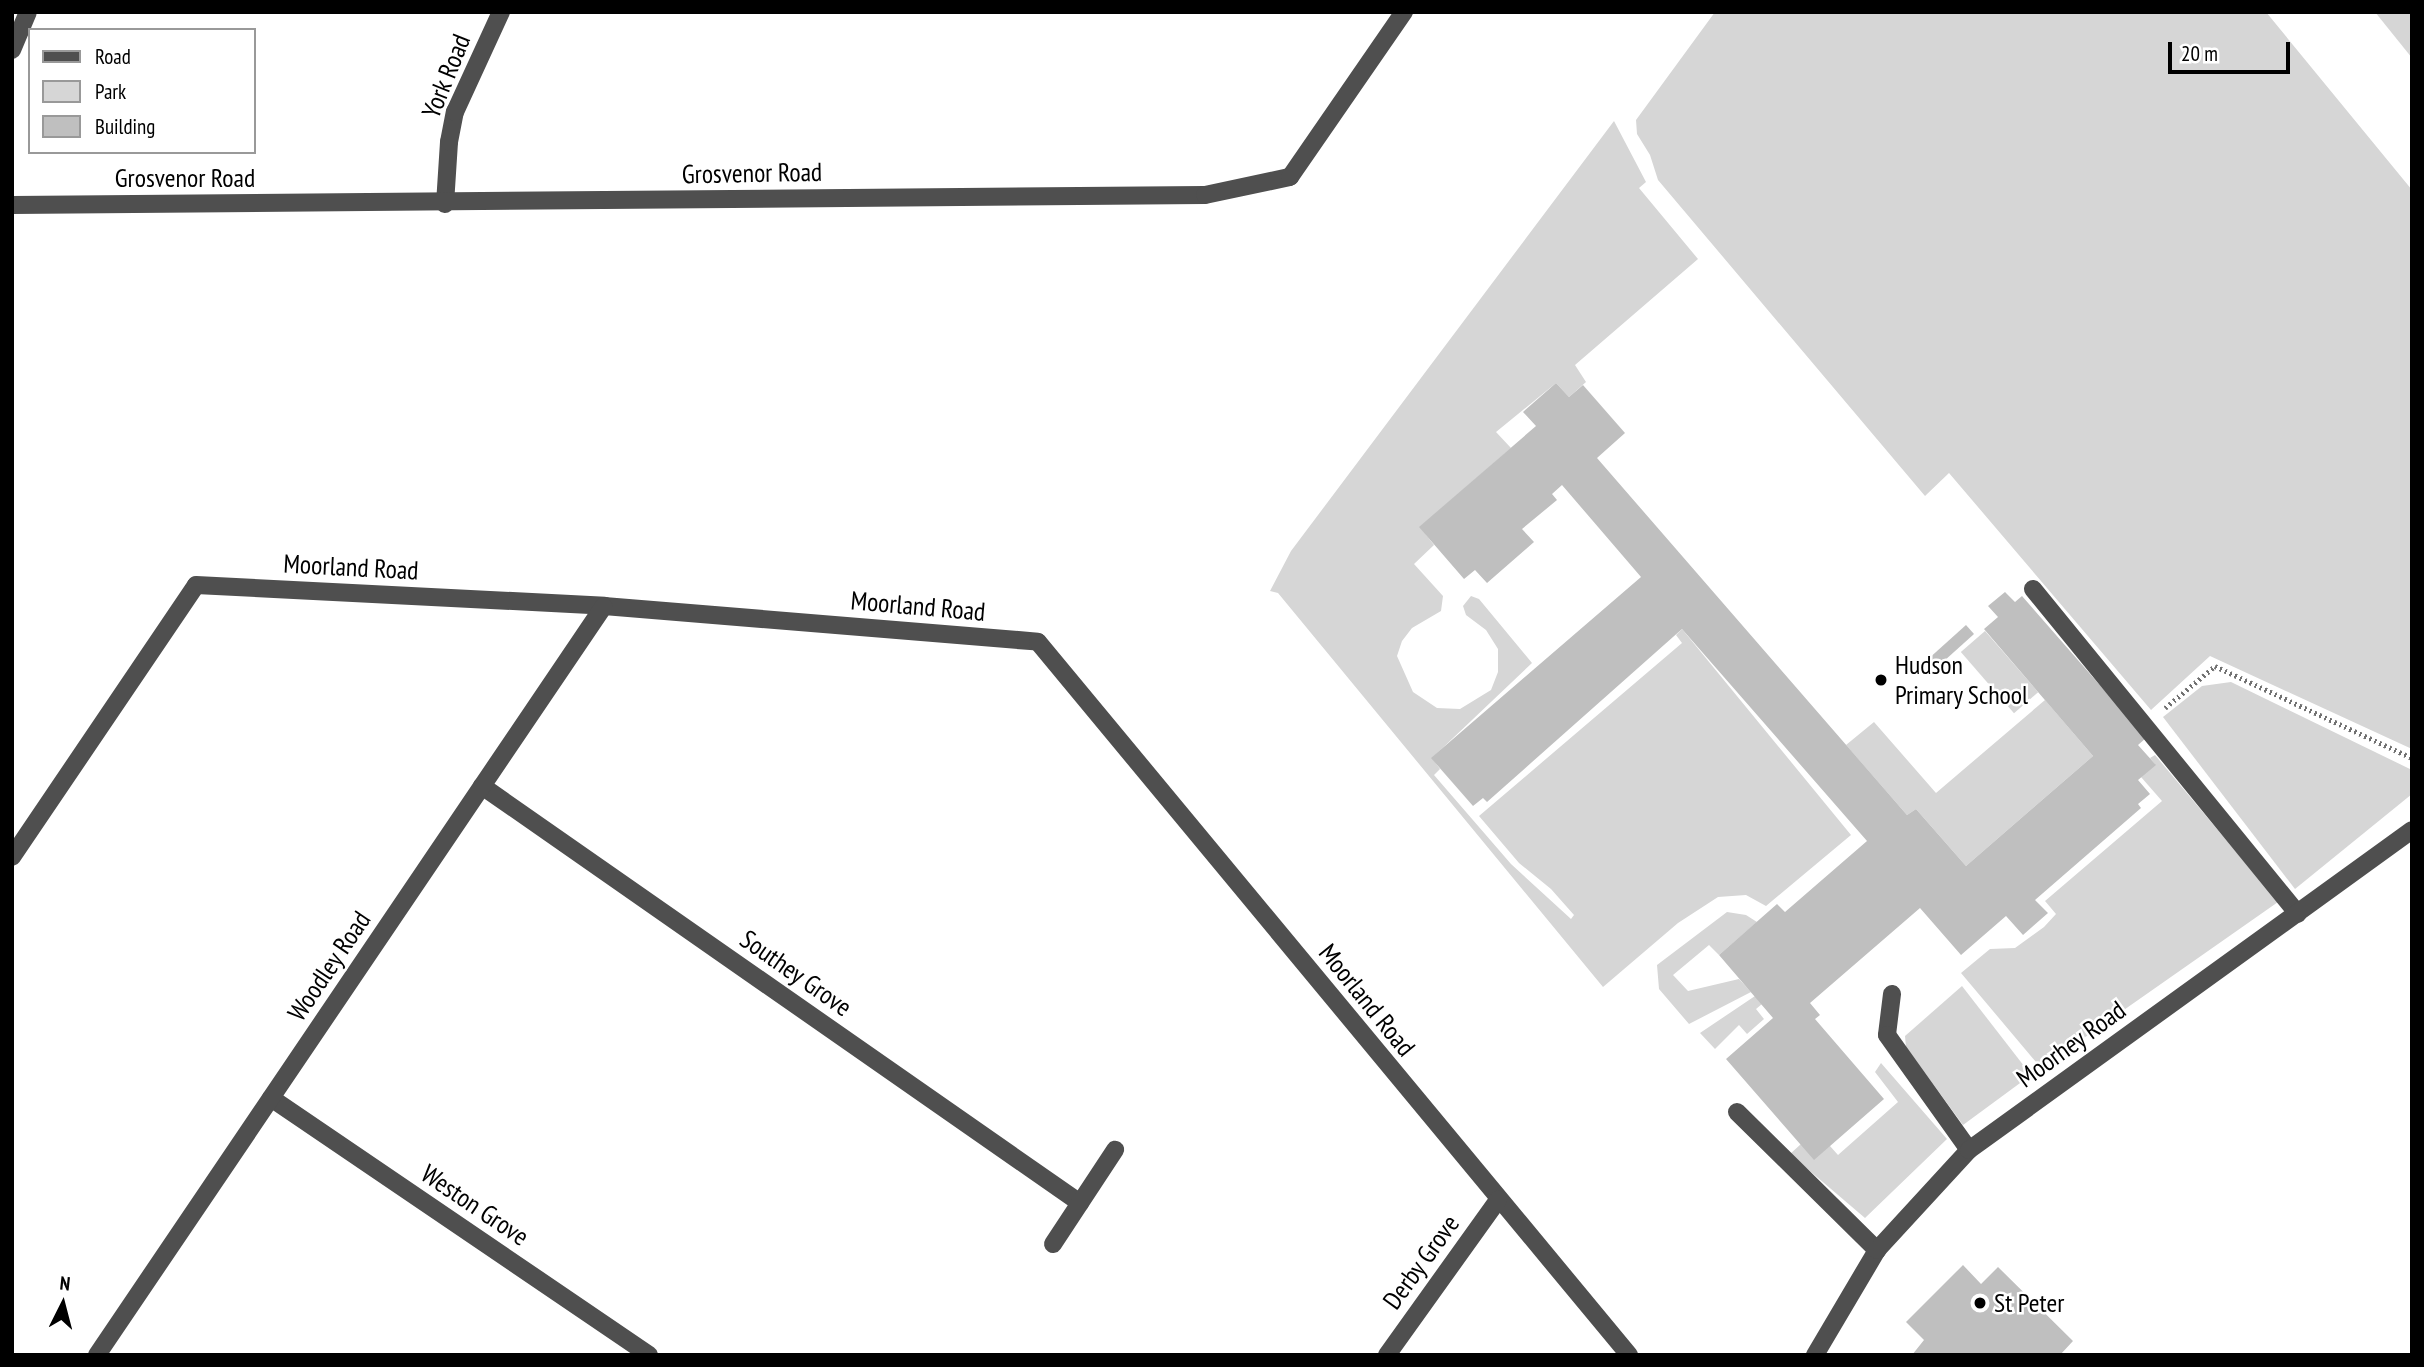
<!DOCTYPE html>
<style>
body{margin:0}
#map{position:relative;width:2424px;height:1367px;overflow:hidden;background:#fff;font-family:"PT Sans Narrow",sans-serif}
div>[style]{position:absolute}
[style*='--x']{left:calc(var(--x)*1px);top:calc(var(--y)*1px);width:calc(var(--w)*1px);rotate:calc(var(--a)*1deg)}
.green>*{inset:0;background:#d6d6d6;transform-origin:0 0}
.building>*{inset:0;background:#bfbfbf;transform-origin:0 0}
.path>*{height:4.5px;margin-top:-2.25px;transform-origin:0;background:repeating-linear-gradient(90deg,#717171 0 2px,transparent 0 5.5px)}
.minor>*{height:18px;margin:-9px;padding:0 9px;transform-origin:9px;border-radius:9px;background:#4f4f4f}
.dots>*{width:19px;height:19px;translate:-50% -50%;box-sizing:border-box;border:4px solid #fff;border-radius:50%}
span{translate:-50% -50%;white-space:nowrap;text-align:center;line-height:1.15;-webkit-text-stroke:5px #fff;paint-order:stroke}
.street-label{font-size:26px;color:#000}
.poi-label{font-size:26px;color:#000}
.left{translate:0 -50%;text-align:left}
.frame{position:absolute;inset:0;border:14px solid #000;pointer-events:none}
.legend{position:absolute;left:28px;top:28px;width:228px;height:126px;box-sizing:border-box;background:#fff;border:2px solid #999;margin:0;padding:9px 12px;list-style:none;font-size:21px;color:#000}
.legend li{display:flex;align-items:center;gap:14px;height:35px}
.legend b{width:35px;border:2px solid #999}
.north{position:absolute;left:28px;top:1269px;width:70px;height:70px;-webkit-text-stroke:5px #fff;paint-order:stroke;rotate:6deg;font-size:19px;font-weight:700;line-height:28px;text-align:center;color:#000}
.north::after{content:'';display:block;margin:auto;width:24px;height:32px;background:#000;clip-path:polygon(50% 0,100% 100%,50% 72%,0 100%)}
.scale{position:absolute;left:2168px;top:42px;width:122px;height:32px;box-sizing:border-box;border:4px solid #000;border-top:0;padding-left:9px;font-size:21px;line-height:24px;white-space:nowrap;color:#000;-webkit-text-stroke:5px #fff;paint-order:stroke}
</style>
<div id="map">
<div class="green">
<div style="clip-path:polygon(1715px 12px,2266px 12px,2412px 190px,2412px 749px,2210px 656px,2151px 710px,1949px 473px,1925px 496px,1658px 180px,1650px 155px,1637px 134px,1636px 120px)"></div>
<div style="clip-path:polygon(2375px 12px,2412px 12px,2412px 58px)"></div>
<div style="clip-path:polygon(1614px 121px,1646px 182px,1639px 188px,1698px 259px,1575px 365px,1586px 382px,1569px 397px,1556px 383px,1496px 432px,1511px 448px,1420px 527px,1434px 545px,1414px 564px,1443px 596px,1441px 611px,1412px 628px,1402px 641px,1397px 656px,1413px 692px,1437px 708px,1460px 709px,1491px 690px,1498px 672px,1498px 649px,1486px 630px,1466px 615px,1463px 606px,1471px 596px,1479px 599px,1532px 663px,1432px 758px,1440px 769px,1434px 775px,1511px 864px,1571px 919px,1574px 915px,1551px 889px,1519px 863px,1479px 816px,1682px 643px,1676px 635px,1682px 629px,1851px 835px,1766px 906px,1746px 895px,1718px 897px,1678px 923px,1603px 987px,1278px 593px,1270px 591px,1291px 551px)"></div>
<div style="left:1985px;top:631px;width:81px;height:32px;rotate:49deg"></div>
<div style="clip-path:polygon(2231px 682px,2412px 770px,2412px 794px,2295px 889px,2163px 717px,2202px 686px)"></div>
<div style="clip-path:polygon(2045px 700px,2093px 756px,1966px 866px,1916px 809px,1907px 815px,1846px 745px,1874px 722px,1936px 793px)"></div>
<div style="clip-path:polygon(2155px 755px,2278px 902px,2041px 1068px,1961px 973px,1990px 949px,2015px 948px,2044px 927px,2056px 914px,2045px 901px,2162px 801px,2141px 777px,2155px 764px,2150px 758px)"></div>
<div style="clip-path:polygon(1727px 912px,1746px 915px,1757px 922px,1719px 955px,1709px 945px,1673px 975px,1688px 991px,1739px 979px,1751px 992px,1689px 1024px,1659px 989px,1657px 965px)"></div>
<div style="clip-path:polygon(1962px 986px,2031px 1075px,1963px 1125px,1906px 1047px,1905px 1036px)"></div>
<div style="clip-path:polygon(1755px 996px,1762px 1004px,1756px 1009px,1764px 1019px,1747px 1034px,1739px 1025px,1715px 1049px,1700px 1033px)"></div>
<div style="clip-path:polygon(1881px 1063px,1947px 1139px,1865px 1218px,1790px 1154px,1801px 1144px,1830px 1146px,1838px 1155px,1898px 1102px,1875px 1072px)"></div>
</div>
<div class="building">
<div style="clip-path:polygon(1556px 383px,1569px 397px,1583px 385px,1625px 433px,1597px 458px,1907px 815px,1916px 809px,1966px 866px,2093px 756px,1984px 629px,1998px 617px,1988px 606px,2005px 592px,2015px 602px,2022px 596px,2146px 738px,2138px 745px,2156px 765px,2138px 780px,2150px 794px,2138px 804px,2141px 808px,2035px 900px,2048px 913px,2023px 935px,2006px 916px,1961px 955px,1920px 908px,1810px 1003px,1820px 1015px,1815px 1019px,1884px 1099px,1814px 1160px,1726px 1059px,1773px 1018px,1719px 955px,1777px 904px,1785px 912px,1867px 841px,1682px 629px,1487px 802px,1483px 798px,1473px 806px,1431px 758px,1641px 577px,1562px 485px,1552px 494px,1557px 500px,1522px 529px,1534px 542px,1487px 583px,1475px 570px,1464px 579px,1419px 527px,1536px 426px,1523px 412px)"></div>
<div style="left:1966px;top:625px;width:12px;height:49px;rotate:48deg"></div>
<div style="clip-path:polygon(1963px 1265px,1981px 1284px,1998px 1267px,2073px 1341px,2060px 1355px,1912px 1355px,1924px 1340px,1906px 1322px)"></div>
</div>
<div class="path">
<div style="--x:2165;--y:708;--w:65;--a:-40"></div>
<div style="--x:2215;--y:666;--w:217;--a:25"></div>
</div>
<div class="minor">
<div style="--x:12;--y:50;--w:41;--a:-67.2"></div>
<div style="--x:445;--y:204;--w:62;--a:-86.3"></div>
<div style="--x:449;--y:142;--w:31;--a:-79"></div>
<div style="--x:455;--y:112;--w:110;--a:-65.3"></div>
<div style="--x:12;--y:205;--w:1193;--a:-0.48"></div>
<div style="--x:1205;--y:195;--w:87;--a:-12"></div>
<div style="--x:1290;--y:177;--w:201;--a:-55.4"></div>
<div style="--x:2033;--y:589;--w:419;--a:50.8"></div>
<div style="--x:482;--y:786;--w:729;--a:34.89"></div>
<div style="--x:12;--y:857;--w:328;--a:-55.9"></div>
<div style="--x:196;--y:585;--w:409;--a:2.9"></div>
<div style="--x:604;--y:606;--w:435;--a:4.7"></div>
<div style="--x:1038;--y:642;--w:926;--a:50.34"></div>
<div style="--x:1892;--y:994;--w:41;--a:97"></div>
<div style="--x:1887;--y:1035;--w:141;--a:54.5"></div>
<div style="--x:271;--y:1098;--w:457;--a:34.2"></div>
<div style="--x:1737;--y:1112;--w:197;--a:44.6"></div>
<div style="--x:1053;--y:1244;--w:113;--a:-56.6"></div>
<div style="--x:97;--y:1355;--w:904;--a:-55.91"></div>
<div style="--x:1387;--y:1355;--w:191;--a:-54.4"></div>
<div style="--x:1815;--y:1355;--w:122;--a:-59.4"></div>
<div style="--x:1877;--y:1250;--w:136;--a:-47.4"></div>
<div style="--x:1969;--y:1150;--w:546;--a:-35.84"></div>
</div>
<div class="dots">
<div style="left:1881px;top:680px;background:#000"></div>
<div style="left:1980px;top:1303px;background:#000"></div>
</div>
<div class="street-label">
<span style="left:446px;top:76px;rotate:-68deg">York Road</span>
<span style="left:752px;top:173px;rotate:-1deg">Grosvenor Road</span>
<span style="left:185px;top:178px">Grosvenor Road</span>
<span style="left:351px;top:567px;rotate:3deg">Moorland Road</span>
<span style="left:918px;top:606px;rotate:5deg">Moorland Road</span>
<span style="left:329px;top:966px;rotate:-56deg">Woodley Road</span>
<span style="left:796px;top:973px;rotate:35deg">Southey Grove</span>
<span style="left:1367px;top:1000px;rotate:51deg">Moorland Road</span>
<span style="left:2071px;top:1044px;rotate:-36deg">Moorhey Road</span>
<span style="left:475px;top:1205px;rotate:34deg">Weston Grove</span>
<span style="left:1421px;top:1262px;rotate:-54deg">Derby Grove</span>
</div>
<div class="poi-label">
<span class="left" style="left:1895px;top:680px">Hudson<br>Primary School</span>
<span class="left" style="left:1994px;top:1303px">St Peter</span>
</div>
<div class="frame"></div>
<ul class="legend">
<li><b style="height:9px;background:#4f4f4f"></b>Road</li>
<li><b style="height:19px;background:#d6d6d6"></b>Park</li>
<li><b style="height:19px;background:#bfbfbf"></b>Building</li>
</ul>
<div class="north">N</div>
<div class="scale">20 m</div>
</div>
